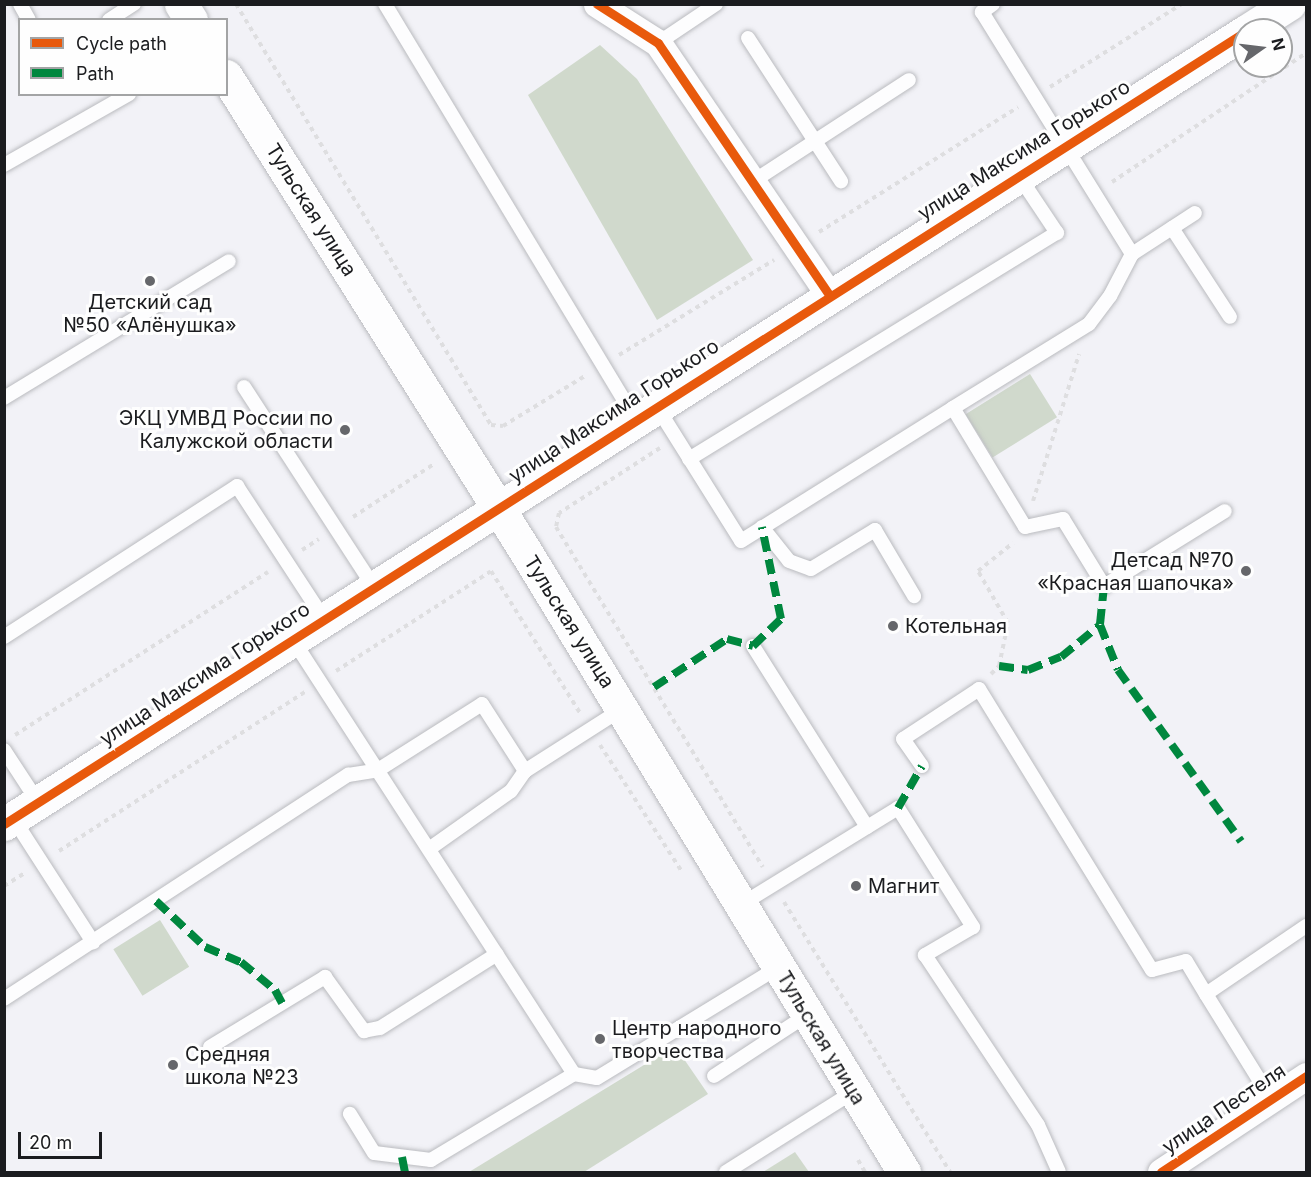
<!DOCTYPE html>
<meta charset="utf-8">
<style>
body{margin:0}
#map{position:relative;width:1311px;height:1177px;overflow:hidden;background:#f2f2f7;font-family:Inter,sans-serif}
div>[style]{position:absolute}
[style*='--x']{left:calc(var(--x)*1px);top:calc(var(--y)*1px);width:calc(var(--w)*1px);rotate:calc(var(--a)*1deg)}
.green>*{inset:0;background:#d0d9cc;transform-origin:0 0}
.path>*{height:4px;margin-top:-2px;transform-origin:0;background:repeating-linear-gradient(90deg,#dedee0 0 4.5px,transparent 0 9px)}
.roads{filter:drop-shadow(0 0 2px #babbbf) drop-shadow(0 0 2px #babbbf)}
.lane>*{height:14px;margin:-7px;padding:0 7px;transform-origin:7px;border-radius:7px;background:#fdfdfe}
.street>*{height:27px;margin:-13.5px;padding:0 13.5px;transform-origin:13.5px;border-radius:13.5px;background:#fdfdfe}
.secondary>*{height:33px;margin:-16.5px;padding:0 16.5px;transform-origin:16.5px;border-radius:16.5px;background:#fdfdfe}
.quiet>*{height:8px;margin-top:-4px;transform-origin:0;background:repeating-linear-gradient(90deg,#00873e 0 15px,transparent 0 23px)}
.cycleway>*{height:9px;margin:-4.5px;padding:0 4.5px;transform-origin:4.5px;border-radius:4.5px;background:#e8590c}
.dots>*{width:16px;height:16px;translate:-50% -50%;box-sizing:border-box;border:3px solid #fefefe;border-radius:50%}
span{translate:-50% -50%;white-space:nowrap;text-align:center;line-height:1.15;-webkit-text-stroke:6px #fefefe;paint-order:stroke}
.street-label{font-size:20px;color:#1b1c1f}
.poi-label{font-size:20px;color:#1b1c1f}
.right{translate:-100% -50%;text-align:right}
.left{translate:0 -50%;text-align:left}
.frame{position:absolute;inset:0;border:6px solid #1b1c1f;pointer-events:none}
.legend{position:absolute;left:18px;top:18px;width:210px;height:78px;box-sizing:border-box;background:#fefefe;border:2px solid #a3a4a5;margin:0;padding:8px 10px;list-style:none;font-size:18px;color:#1b1c1f}
.legend li{display:flex;align-items:center;gap:12px;height:30px}
.legend b{width:30px;border:2px solid #a3a4a5}
.north{position:absolute;left:1233px;top:18px;width:60px;height:60px;box-sizing:border-box;background:#fefefe;border:2px solid #a3a4a5;border-radius:50%;rotate:76deg;font-size:16px;font-weight:700;line-height:24px;text-align:center;color:#1b1c1f}
.north::after{content:'';display:block;margin:auto;width:21px;height:27px;background:#66676b;clip-path:polygon(50% 0,100% 100%,50% 72%,0 100%)}
.scale{position:absolute;left:18px;top:1132px;width:84px;height:27px;box-sizing:border-box;border:3px solid #1b1c1f;border-top:0;padding-left:8px;font-size:18px;line-height:21px;white-space:nowrap;color:#1b1c1f;-webkit-text-stroke:4px #fefefe;paint-order:stroke}
</style>
<div id="map">
<div class="green">
<div style="clip-path:polygon(600px 45px,637px 79px,753px 260px,657px 320px,528px 95px)"></div>
<div style="left:1030px;top:374px;width:51px;height:76px;rotate:58deg"></div>
<div style="left:160px;top:920px;width:55px;height:55px;rotate:58deg"></div>
<div style="clip-path:polygon(675px 1046px,708px 1094px,584px 1172px,469px 1172px)"></div>
<div style="clip-path:polygon(795px 1152px,809px 1172px,763px 1172px)"></div>
</div>
<div class="path">
<div style="--x:236;--y:4;--w:492;--a:58.8"></div>
<div style="--x:491;--y:425;--w:12;--a:5"></div>
<div style="--x:503;--y:426;--w:96;--a:-31.4"></div>
<div style="--x:1050;--y:87;--w:156;--a:-32.2"></div>
<div style="--x:1112;--y:182;--w:233;--a:-33.6"></div>
<div style="--x:819;--y:232;--w:235;--a:-32.1"></div>
<div style="--x:619;--y:355;--w:182;--a:-31.5"></div>
<div style="--x:660;--y:448;--w:120;--a:147.2"></div>
<div style="--x:559;--y:513;--w:14;--a:102"></div>
<div style="--x:556;--y:527;--w:398;--a:58.7"></div>
<div style="--x:1033;--y:501;--w:154;--a:-72.6"></div>
<div style="--x:353;--y:517;--w:97;--a:-33.2"></div>
<div style="--x:302;--y:550;--w:20;--a:-33"></div>
<div style="--x:336;--y:671;--w:184;--a:-32.8"></div>
<div style="--x:491;--y:571;--w:168;--a:57.9"></div>
<div style="--x:991;--y:674;--w:11;--a:-45"></div>
<div style="--x:999;--y:666;--w:44;--a:-78.2"></div>
<div style="--x:1008;--y:623;--w:60;--a:-120"></div>
<div style="--x:978;--y:571;--w:45;--a:-38.7"></div>
<div style="--x:15;--y:735;--w:301;--a:-32.8"></div>
<div style="--x:600;--y:745;--w:149;--a:57.1"></div>
<div style="--x:59;--y:851;--w:293;--a:-32.9"></div>
<div style="--x:4;--y:886;--w:25;--a:-32"></div>
<div style="--x:784;--y:902;--w:317;--a:58.4"></div>
<div style="--x:858;--y:1160;--w:14;--a:60"></div>
</div>
<div class="roads">
<div class="lane">
<div style="--x:20;--y:4;--w:18;--a:61"></div>
<div style="--x:385;--y:4;--w:484;--a:58.9"></div>
<div style="--x:993;--y:4;--w:14;--a:144"></div>
<div style="--x:982;--y:12;--w:285;--a:58.2"></div>
<div style="--x:1132;--y:254;--w:47;--a:117.6"></div>
<div style="--x:1110;--y:296;--w:35;--a:127"></div>
<div style="--x:1089;--y:324;--w:160;--a:148.3"></div>
<div style="--x:953;--y:408;--w:139;--a:58.8"></div>
<div style="--x:1025;--y:527;--w:39;--a:-12"></div>
<div style="--x:1063;--y:519;--w:79;--a:58.5"></div>
<div style="--x:1104;--y:586;--w:142;--a:-31.8"></div>
<div style="--x:109;--y:20;--w:30;--a:-33"></div>
<div style="--x:748;--y:38;--w:171;--a:57"></div>
<div style="--x:658;--y:43;--w:70;--a:-33.9"></div>
<div style="--x:4;--y:165;--w:144;--a:-29.6"></div>
<div style="--x:752;--y:182;--w:187;--a:-33"></div>
<div style="--x:1172;--y:228;--w:106;--a:56.9"></div>
<div style="--x:1132;--y:254;--w:75;--a:-33.1"></div>
<div style="--x:244;--y:387;--w:239;--a:57"></div>
<div style="--x:4;--y:398;--w:263;--a:-31.3"></div>
<div style="--x:657;--y:407;--w:158;--a:57.9"></div>
<div style="--x:741;--y:541;--w:250;--a:-32.1"></div>
<div style="--x:689;--y:459;--w:432;--a:-31.6"></div>
<div style="--x:1057;--y:233;--w:69;--a:-123.7"></div>
<div style="--x:762;--y:527;--w:43;--a:51.5"></div>
<div style="--x:789;--y:561;--w:23;--a:20"></div>
<div style="--x:811;--y:569;--w:75;--a:-31.4"></div>
<div style="--x:875;--y:530;--w:77;--a:59.4"></div>
<div style="--x:4;--y:637;--w:278;--a:-32.9"></div>
<div style="--x:237;--y:486;--w:159;--a:56.8"></div>
<div style="--x:293;--y:640;--w:517;--a:57.08"></div>
<div style="--x:574;--y:1074;--w:167;--a:149"></div>
<div style="--x:431;--y:1160;--w:57;--a:-173"></div>
<div style="--x:374;--y:1153;--w:46;--a:-121.6"></div>
<div style="--x:753;--y:646;--w:214;--a:57.8"></div>
<div style="--x:4;--y:750;--w:62;--a:56.8"></div>
<div style="--x:922;--y:766;--w:33;--a:-125"></div>
<div style="--x:903;--y:739;--w:91;--a:-33.3"></div>
<div style="--x:979;--y:689;--w:330;--a:58.4"></div>
<div style="--x:1152;--y:970;--w:35;--a:-15"></div>
<div style="--x:1186;--y:961;--w:39;--a:59"></div>
<div style="--x:13;--y:818;--w:148;--a:57.2"></div>
<div style="--x:429;--y:849;--w:100;--a:-35.3"></div>
<div style="--x:511;--y:791;--w:24;--a:-55"></div>
<div style="--x:742;--y:904;--w:183;--a:-31.6"></div>
<div style="--x:898;--y:808;--w:141;--a:57.8"></div>
<div style="--x:973;--y:927;--w:56;--a:149.7"></div>
<div style="--x:925;--y:955;--w:204;--a:56.4"></div>
<div style="--x:1038;--y:1125;--w:51;--a:65.9"></div>
<div style="--x:4;--y:999;--w:411;--a:-33.1"></div>
<div style="--x:348;--y:775;--w:30;--a:-9"></div>
<div style="--x:378;--y:770;--w:123;--a:-32.4"></div>
<div style="--x:482;--y:704;--w:80;--a:57.3"></div>
<div style="--x:525;--y:771;--w:115;--a:-32.6"></div>
<div style="--x:210;--y:1047;--w:135;--a:-31.3"></div>
<div style="--x:325;--y:977;--w:67;--a:54.2"></div>
<div style="--x:364;--y:1031;--w:16;--a:-11"></div>
<div style="--x:380;--y:1028;--w:138;--a:-32.3"></div>
<div style="--x:574;--y:1074;--w:23;--a:10"></div>
<div style="--x:597;--y:1078;--w:213;--a:-31.4"></div>
<div style="--x:714;--y:1076;--w:111;--a:-33.3"></div>
<div style="--x:1271;--y:1099;--w:123;--a:-121.8"></div>
<div style="--x:1206;--y:994;--w:121;--a:-34.2"></div>
<div style="--x:726;--y:1172;--w:150;--a:-32.2"></div>
</div>
<div class="street">
<div style="--x:597;--y:4;--w:72;--a:32.6"></div>
<div style="--x:658;--y:43;--w:305;--a:55.8"></div>
<div style="--x:1161;--y:1172;--w:174;--a:-33.5"></div>
</div>
<div class="secondary">
<div style="--x:181;--y:4;--w:19;--a:58"></div>
<div style="--x:1248;--y:30;--w:49;--a:-32.4"></div>
<div style="--x:226;--y:76;--w:559;--a:57.79"></div>
<div style="--x:524;--y:549;--w:730;--a:58.62"></div>
<div style="--x:4;--y:824;--w:1472;--a:-32.55"></div>
</div>
</div>
<div class="quiet">
<div style="--x:1104;--y:586;--w:39;--a:96"></div>
<div style="--x:1100;--y:625;--w:48;--a:68.2"></div>
<div style="--x:1118;--y:670;--w:211;--a:54.3"></div>
<div style="--x:999;--y:666;--w:29;--a:8"></div>
<div style="--x:1028;--y:670;--w:35;--a:-22"></div>
<div style="--x:1061;--y:657;--w:50;--a:-39.4"></div>
<div style="--x:654;--y:687;--w:87;--a:-33.3"></div>
<div style="--x:727;--y:639;--w:27;--a:15"></div>
<div style="--x:753;--y:646;--w:39;--a:-44"></div>
<div style="--x:781;--y:619;--w:94;--a:-101.7"></div>
<div style="--x:898;--y:808;--w:48;--a:-60.3"></div>
<div style="--x:156;--y:901;--w:67;--a:43.2"></div>
<div style="--x:205;--y:947;--w:39;--a:23"></div>
<div style="--x:241;--y:962;--w:44;--a:39.5"></div>
<div style="--x:275;--y:990;--w:15;--a:62"></div>
<div style="--x:402;--y:1157;--w:15;--a:79"></div>
</div>
<div class="cycleway">
<div style="--x:597;--y:4;--w:72;--a:32.6"></div>
<div style="--x:658;--y:43;--w:305;--a:55.8"></div>
<div style="--x:4;--y:824;--w:1472;--a:-32.55"></div>
<div style="--x:1161;--y:1172;--w:174;--a:-33.5"></div>
</div>
<div class="dots">
<div style="left:150px;top:281px;background:#66676b"></div>
<div style="left:345px;top:430px;background:#66676b"></div>
<div style="left:1246px;top:571px;background:#66676b"></div>
<div style="left:893px;top:626px;background:#66676b"></div>
<div style="left:856px;top:886px;background:#66676b"></div>
<div style="left:600px;top:1039px;background:#66676b"></div>
<div style="left:173px;top:1065px;background:#66676b"></div>
</div>
<div class="street-label">
<span style="left:1024px;top:150px;rotate:-32deg">улица Максима Горького</span>
<span style="left:311px;top:210px;rotate:58deg">Тульская улица</span>
<span style="left:614px;top:411px;rotate:-33deg">улица Максима Горького</span>
<span style="left:569px;top:622px;rotate:58deg">Тульская улица</span>
<span style="left:205px;top:674px;rotate:-33deg">улица Максима Горького</span>
<span style="left:821px;top:1038px;rotate:59deg">Тульская улица</span>
<span style="left:1224px;top:1109px;rotate:-34deg">улица Пестеля</span>
</div>
<div class="poi-label">
<span style="left:150px;top:314px">Детский сад<br>№50 «Алёнушка»</span>
<span class="right" style="left:333px;top:430px">ЭКЦ УМВД России по<br>Калужской области</span>
<span class="right" style="left:1234px;top:572px">Детсад №70<br>«Красная шапочка»</span>
<span class="left" style="left:905px;top:626px">Котельная</span>
<span class="left" style="left:868px;top:886px">Магнит</span>
<span class="left" style="left:612px;top:1040px">Центр народного<br>творчества</span>
<span class="left" style="left:185px;top:1066px">Средняя<br>школа №23</span>
</div>
<div class="frame"></div>
<ul class="legend">
<li><b style="height:8px;background:#e8590c"></b>Cycle path</li>
<li><b style="height:8px;background:#00873e"></b>Path</li>
</ul>
<div class="north">N</div>
<div class="scale">20 m</div>
</div>
